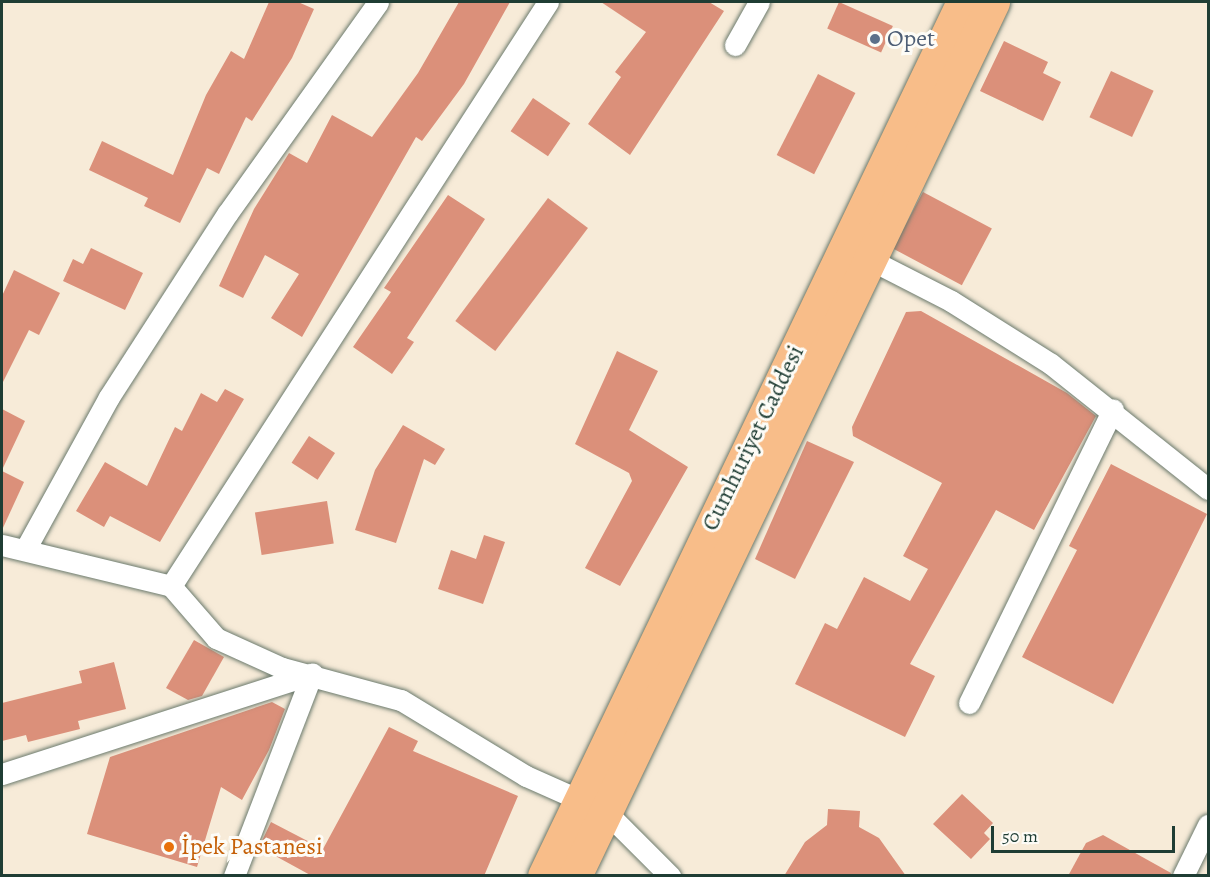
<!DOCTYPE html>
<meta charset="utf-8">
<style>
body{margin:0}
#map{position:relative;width:1210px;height:877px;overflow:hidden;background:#f7ebd8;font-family:Alegreya,serif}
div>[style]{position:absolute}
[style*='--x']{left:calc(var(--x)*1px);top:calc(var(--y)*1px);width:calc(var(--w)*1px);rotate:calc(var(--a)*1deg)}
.building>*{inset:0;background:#db907a;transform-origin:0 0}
.roads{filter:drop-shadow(0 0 2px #6b7a6d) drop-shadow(0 0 2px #6b7a6d)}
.street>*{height:21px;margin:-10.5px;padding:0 10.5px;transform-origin:10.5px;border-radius:10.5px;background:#fff}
.primary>*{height:33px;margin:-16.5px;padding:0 16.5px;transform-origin:16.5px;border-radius:16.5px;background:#f8bd89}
.dots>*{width:16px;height:16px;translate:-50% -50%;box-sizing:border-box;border:3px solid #fdfcf7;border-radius:50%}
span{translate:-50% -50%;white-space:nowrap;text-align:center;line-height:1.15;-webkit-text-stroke:6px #fdfcf7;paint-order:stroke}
.service-label{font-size:24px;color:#4e5e75}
.left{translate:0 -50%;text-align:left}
.street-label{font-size:24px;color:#1f3d34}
.food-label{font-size:24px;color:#c56008}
.frame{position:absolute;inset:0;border:3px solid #1f3d34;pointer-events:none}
.scale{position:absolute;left:991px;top:826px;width:184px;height:27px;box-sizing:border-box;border:3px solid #1f3d34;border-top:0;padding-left:8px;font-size:18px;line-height:21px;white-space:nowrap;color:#1f3d34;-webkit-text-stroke:4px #fdfcf7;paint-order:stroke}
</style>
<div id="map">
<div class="building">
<div style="clip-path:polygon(269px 2px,298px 2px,314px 9px,292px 58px,252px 121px,246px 117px,219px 174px,207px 168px,180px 223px,144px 206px,148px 198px,89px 170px,102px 141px,173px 175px,206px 95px,231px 51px,244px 59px)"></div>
<div style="clip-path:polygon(459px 2px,510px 2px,464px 84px,422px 141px,416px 137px,302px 337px,271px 318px,299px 274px,265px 255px,243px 298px,219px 286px,254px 209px,289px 153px,307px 163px,332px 115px,372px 137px,418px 73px)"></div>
<div style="clip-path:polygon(601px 2px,709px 2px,724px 11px,630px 155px,588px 124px,621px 77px,615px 72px,646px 32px)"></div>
<div style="left:839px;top:2px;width:59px;height:29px;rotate:24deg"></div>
<div style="clip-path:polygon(1004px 41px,1048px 62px,1043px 73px,1061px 82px,1043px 121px,980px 91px)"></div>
<div style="left:1111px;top:71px;width:47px;height:51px;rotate:25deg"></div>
<div style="left:818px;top:74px;width:42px;height:91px;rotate:27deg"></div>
<div style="left:533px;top:98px;width:45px;height:40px;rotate:34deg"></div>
<div style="left:923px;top:192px;width:78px;height:64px;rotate:28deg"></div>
<div style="clip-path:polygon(448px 195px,485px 219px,407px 338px,414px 342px,392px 374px,353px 347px,391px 292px,384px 288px)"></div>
<div style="left:548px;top:198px;width:50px;height:154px;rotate:37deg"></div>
<div style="clip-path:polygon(91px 248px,143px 273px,125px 310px,63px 281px,73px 259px,83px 264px)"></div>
<div style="clip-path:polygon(14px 270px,60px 293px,39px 335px,29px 330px,2px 384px,2px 296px)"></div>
<div style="clip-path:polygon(921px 311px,1067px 393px,1096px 416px,1034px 530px,996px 510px,910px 664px,935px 676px,905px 737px,795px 684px,825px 623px,837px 629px,864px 577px,910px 601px,928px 569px,903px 556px,942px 483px,853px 436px,852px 427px,906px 312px)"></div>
<div style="clip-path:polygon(617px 351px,658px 371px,629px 430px,688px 467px,620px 586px,585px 568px,632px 481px,629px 473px,575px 444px)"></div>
<div style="clip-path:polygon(225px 389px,244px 399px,160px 542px,110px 516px,104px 527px,76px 511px,105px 462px,147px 486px,175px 427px,182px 431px,201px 393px,217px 402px)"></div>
<div style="clip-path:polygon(2px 409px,25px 421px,2px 470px)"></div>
<div style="clip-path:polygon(403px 425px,445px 449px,435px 465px,424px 459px,396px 543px,355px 530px,375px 470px)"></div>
<div style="left:309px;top:436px;width:31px;height:32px;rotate:33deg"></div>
<div style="clip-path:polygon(807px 441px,854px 462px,795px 579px,755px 559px)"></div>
<div style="clip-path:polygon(1111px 464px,1207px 514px,1113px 704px,1022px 657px,1077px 550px,1069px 546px)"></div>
<div style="clip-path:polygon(2px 471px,24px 482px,2px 530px)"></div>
<div style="left:327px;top:501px;width:43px;height:73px;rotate:81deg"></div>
<div style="clip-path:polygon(484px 535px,505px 542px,483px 604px,438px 589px,451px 550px,476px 559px)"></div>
<div style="clip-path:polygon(194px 640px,224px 657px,202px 696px,188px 700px,166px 688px)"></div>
<div style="clip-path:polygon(114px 662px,126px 709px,78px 721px,80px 729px,28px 742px,26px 735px,2px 741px,2px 703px,82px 683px,79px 671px)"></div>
<div style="clip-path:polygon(272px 702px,285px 709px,269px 750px,242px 800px,221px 787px,197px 867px,87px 834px,110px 757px)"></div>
<div style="clip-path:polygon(389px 727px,418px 741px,413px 751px,518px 796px,484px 876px,312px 876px,259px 847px,271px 822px,323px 849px)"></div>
<div style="clip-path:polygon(962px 794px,993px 823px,984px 833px,990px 839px,971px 859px,933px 824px)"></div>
<div style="clip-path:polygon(828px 809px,860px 811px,859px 827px,879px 838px,906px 876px,784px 876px,805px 842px,827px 825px)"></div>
<div style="clip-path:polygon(1103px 835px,1171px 873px,1170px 876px,1068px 876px,1086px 843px)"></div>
</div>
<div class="roads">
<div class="street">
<div style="--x:735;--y:45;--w:49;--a:-60.8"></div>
<div style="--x:869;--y:259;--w:92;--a:27.1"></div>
<div style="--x:951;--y:301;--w:118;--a:32.2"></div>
<div style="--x:1051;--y:364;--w:201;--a:38.5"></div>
<div style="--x:2;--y:545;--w:174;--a:13.6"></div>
<div style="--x:171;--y:586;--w:69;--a:49.1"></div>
<div style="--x:216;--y:638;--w:72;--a:24.4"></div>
<div style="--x:282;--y:668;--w:123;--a:15.1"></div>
<div style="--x:401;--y:700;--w:146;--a:31.3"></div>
<div style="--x:526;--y:776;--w:59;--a:24"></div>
<div style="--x:26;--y:548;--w:172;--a:-61.2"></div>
<div style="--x:109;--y:397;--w:218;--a:-57.2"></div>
<div style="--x:227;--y:214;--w:260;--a:-54.5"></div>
<div style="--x:171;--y:586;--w:695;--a:-57.16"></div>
<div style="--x:969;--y:703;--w:327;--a:-63.9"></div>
<div style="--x:2;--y:774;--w:326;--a:-17.9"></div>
<div style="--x:606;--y:812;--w:91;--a:45"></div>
<div style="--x:234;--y:876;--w:217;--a:-68.9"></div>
<div style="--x:1183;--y:876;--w:57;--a:-63.9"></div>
</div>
<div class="primary">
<div style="--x:544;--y:876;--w:969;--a:-64.39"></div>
<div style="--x:575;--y:876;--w:969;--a:-64.44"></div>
</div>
</div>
<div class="dots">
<div style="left:875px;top:39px;background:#5c6f8a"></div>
<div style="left:169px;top:847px;background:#e8710a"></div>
</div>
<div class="service-label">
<span class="left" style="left:887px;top:39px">Opet</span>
</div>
<div class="street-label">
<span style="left:753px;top:438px;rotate:-64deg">Cumhuriyet Caddesi</span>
</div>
<div class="food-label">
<span class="left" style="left:181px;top:847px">İpek Pastanesi</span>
</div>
<div class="frame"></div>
<div class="scale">50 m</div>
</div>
